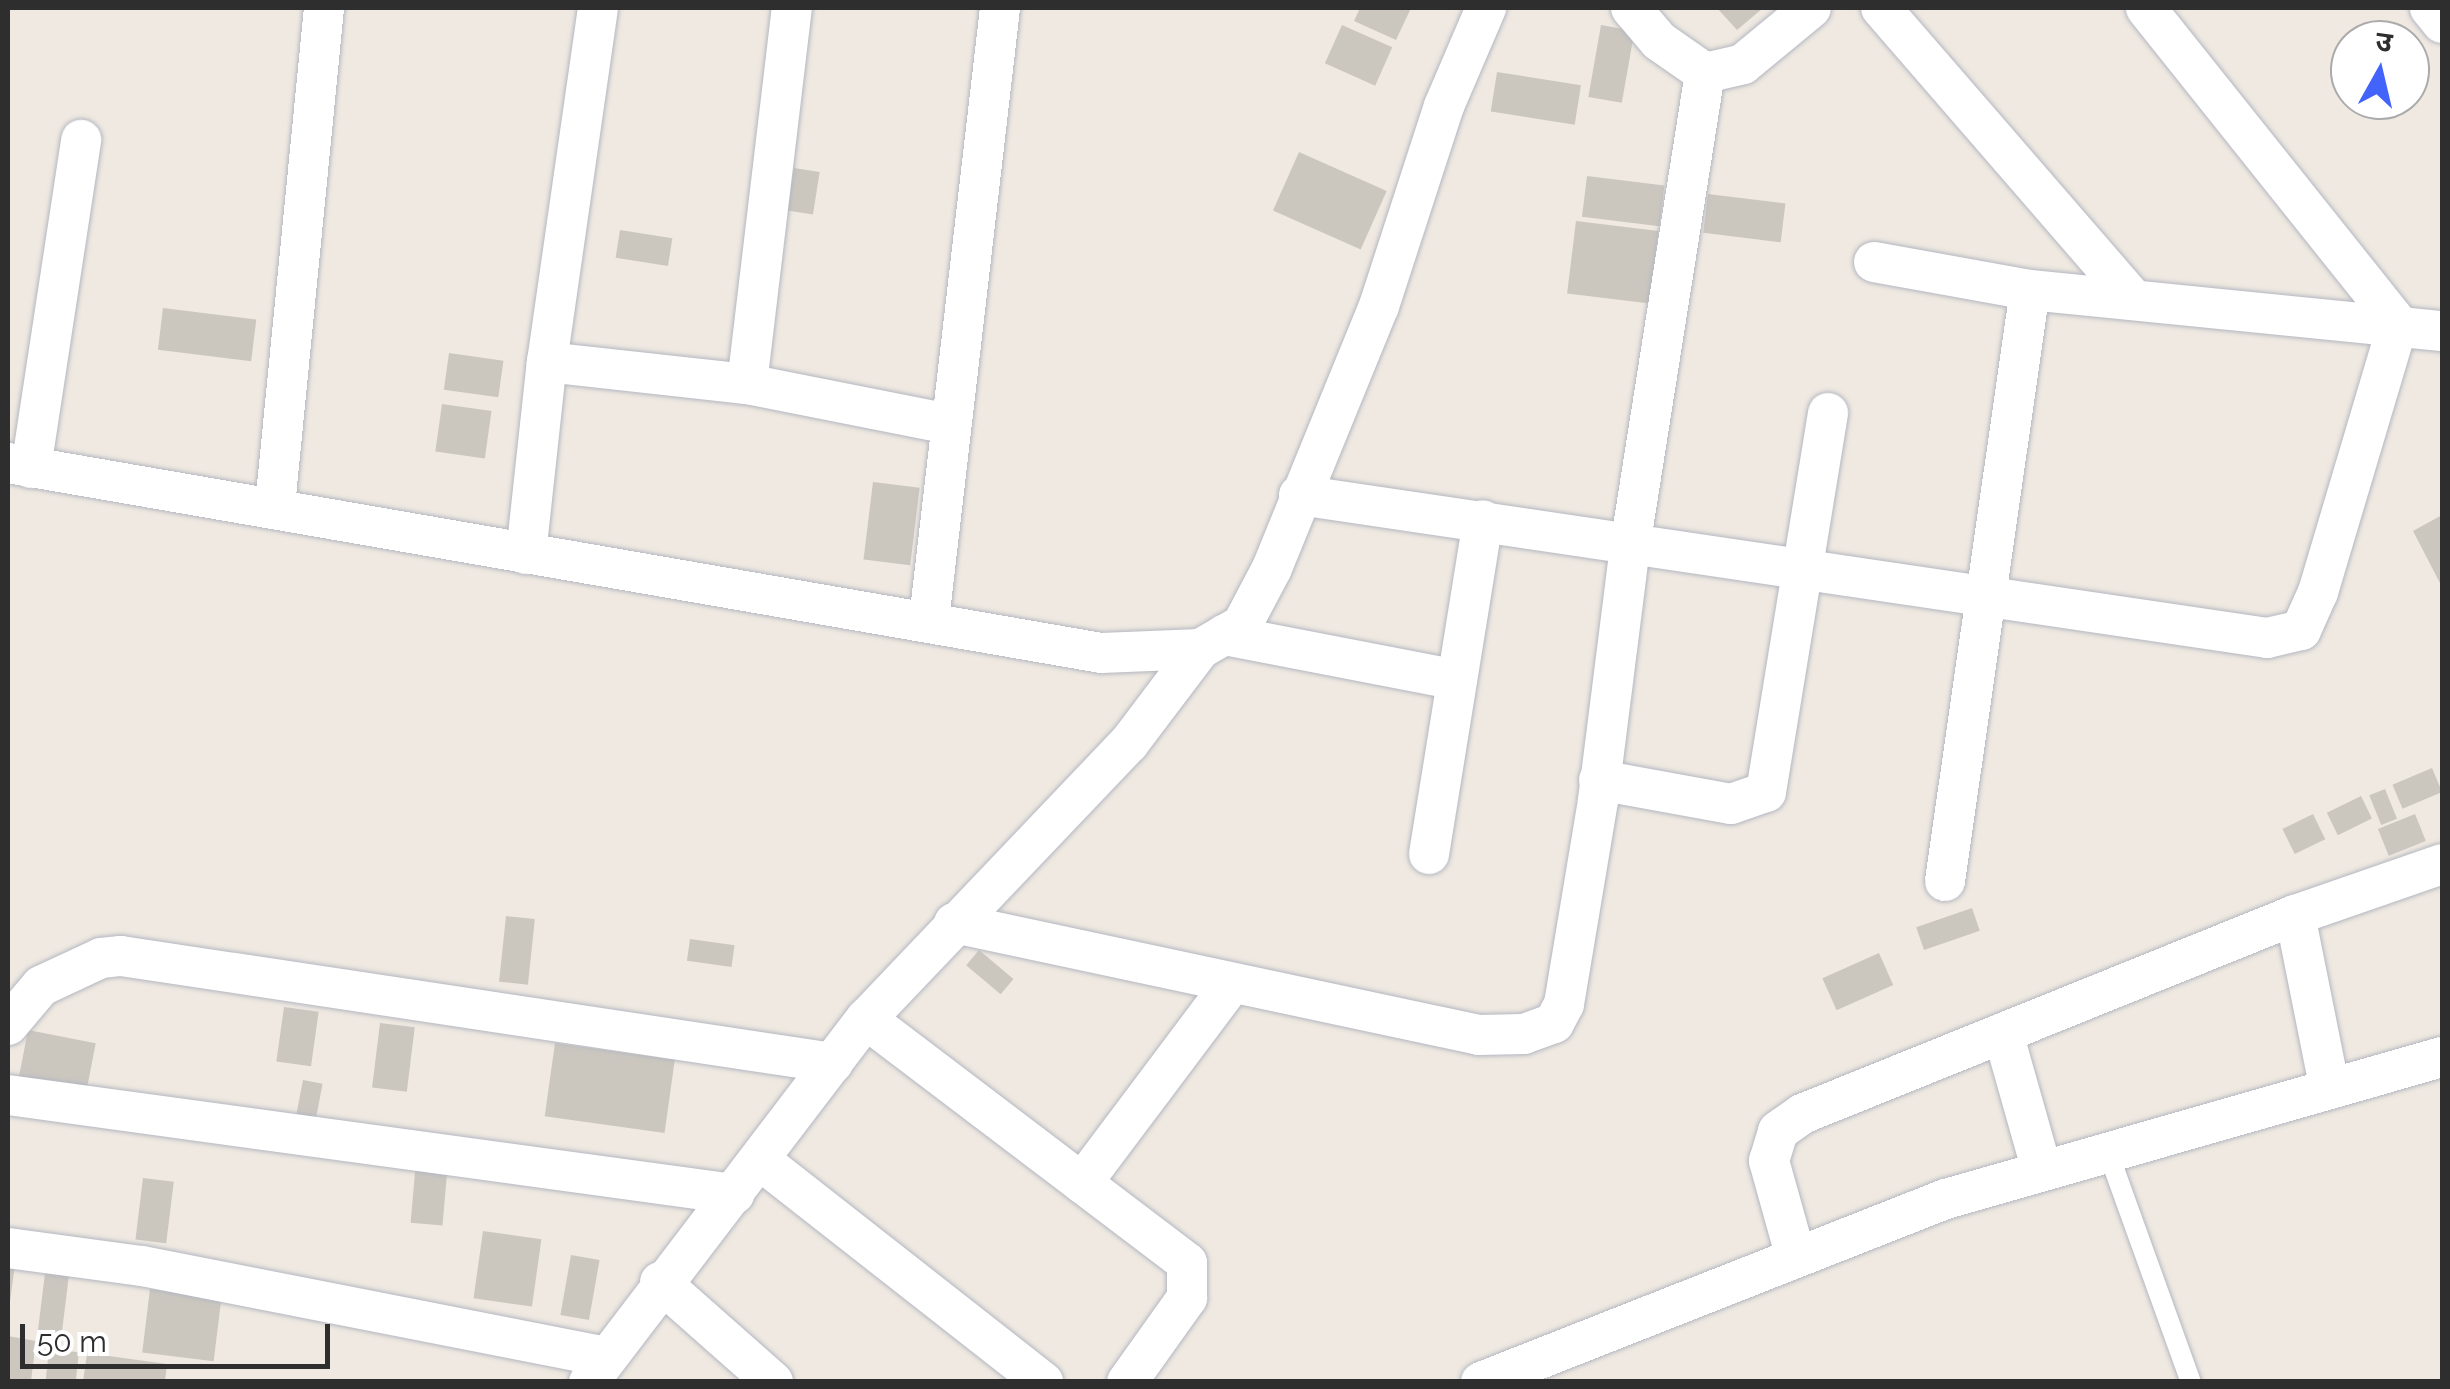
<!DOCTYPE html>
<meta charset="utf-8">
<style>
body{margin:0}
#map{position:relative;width:2450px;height:1389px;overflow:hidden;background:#efe9e1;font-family:Raleway,"Noto Sans Devanagari",sans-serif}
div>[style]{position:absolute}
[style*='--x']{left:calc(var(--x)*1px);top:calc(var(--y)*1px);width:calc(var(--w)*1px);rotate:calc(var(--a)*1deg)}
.building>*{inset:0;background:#cbc7bf;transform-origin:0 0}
.roads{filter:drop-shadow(0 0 2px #b4b7c1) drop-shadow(0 0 2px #b4b7c1)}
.service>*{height:20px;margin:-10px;padding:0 10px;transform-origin:10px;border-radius:10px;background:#fff}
.minor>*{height:40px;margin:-20px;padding:0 20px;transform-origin:20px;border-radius:20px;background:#fff}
span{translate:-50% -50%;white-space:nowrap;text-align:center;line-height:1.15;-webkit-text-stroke:8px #fff;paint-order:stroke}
.frame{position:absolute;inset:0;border:10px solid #2e2e2e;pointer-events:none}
.north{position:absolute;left:2330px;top:20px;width:100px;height:100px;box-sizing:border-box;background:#fff;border:2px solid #ababab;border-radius:50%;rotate:8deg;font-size:28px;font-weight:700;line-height:40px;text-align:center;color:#2e2e2e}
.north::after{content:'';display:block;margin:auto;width:35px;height:45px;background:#4264fb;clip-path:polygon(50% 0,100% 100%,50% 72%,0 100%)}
.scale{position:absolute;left:20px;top:1324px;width:310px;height:45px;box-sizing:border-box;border:5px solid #2e2e2e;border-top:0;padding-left:12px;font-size:30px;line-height:35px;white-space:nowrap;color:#2e2e2e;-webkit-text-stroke:8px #fff;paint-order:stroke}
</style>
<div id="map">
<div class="building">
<div style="clip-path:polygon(1360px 8px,1411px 8px,1396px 40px,1354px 21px)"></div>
<div style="clip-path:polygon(1717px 8px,1763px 8px,1737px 30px)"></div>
<div style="left:1342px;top:25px;width:55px;height:42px;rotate:24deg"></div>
<div style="left:1601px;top:25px;width:34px;height:73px;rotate:10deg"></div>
<div style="left:1497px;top:72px;width:85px;height:40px;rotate:9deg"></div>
<div style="left:1299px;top:152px;width:96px;height:64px;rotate:24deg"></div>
<div style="left:794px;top:168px;width:26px;height:43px;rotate:9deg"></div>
<div style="left:1587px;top:176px;width:78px;height:41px;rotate:7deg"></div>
<div style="left:1708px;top:194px;width:78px;height:39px;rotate:7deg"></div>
<div style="left:1576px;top:221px;width:83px;height:73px;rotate:7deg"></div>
<div style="left:620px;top:230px;width:53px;height:28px;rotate:9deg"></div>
<div style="left:163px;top:308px;width:94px;height:42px;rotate:7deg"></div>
<div style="left:449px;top:353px;width:55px;height:37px;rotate:8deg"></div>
<div style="left:442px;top:404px;width:50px;height:48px;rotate:8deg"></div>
<div style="left:873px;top:482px;width:47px;height:78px;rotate:7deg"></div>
<div style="clip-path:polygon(2442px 515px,2442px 587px,2413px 531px)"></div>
<div style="left:2432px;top:768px;width:26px;height:43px;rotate:67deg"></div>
<div style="left:2385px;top:789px;width:32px;height:17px;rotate:68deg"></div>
<div style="left:2361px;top:796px;width:25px;height:38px;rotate:64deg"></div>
<div style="left:2313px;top:814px;width:28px;height:34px;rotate:64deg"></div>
<div style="left:2415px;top:814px;width:29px;height:40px;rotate:68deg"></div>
<div style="left:1972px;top:908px;width:24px;height:59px;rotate:71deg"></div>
<div style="left:506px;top:916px;width:29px;height:66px;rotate:6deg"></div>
<div style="left:690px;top:939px;width:45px;height:22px;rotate:8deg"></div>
<div style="left:979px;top:950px;width:45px;height:20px;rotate:40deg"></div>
<div style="left:1879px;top:953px;width:35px;height:62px;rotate:66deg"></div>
<div style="left:284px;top:1007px;width:35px;height:55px;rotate:8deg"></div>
<div style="left:380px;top:1023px;width:35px;height:65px;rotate:7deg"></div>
<div style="left:28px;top:1030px;width:69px;height:54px;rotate:11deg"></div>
<div style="left:555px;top:1043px;width:121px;height:74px;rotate:8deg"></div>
<div style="left:303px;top:1080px;width:20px;height:46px;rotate:11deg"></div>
<div style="left:416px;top:1161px;width:32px;height:62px;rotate:5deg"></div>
<div style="left:143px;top:1178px;width:31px;height:62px;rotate:7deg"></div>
<div style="left:483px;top:1231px;width:59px;height:68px;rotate:8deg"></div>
<div style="left:571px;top:1255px;width:29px;height:61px;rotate:10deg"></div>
<div style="clip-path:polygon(8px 1263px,15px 1264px,10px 1302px,8px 1302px)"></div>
<div style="left:45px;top:1273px;width:24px;height:66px;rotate:7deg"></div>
<div style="left:150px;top:1289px;width:72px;height:64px;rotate:7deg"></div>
<div style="clip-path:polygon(8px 1336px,36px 1341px,31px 1381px,8px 1379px)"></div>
<div style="left:49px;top:1349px;width:30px;height:33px;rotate:6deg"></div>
<div style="clip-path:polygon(87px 1353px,167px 1364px,165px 1382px,83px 1382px)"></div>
</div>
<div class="roads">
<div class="service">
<div style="--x:2108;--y:1152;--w:245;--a:70.2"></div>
</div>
<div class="minor">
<div style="--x:598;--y:8;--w:358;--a:98.2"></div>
<div style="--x:547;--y:362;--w:201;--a:6.3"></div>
<div style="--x:747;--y:384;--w:206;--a:11.2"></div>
<div style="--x:1631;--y:8;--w:43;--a:49.7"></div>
<div style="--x:1659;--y:41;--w:56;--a:34.8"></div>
<div style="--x:1705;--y:73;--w:39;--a:-13"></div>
<div style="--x:1743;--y:64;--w:88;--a:-39.5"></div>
<div style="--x:1881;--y:8;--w:386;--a:49.1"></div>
<div style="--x:2430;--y:8;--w:19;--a:51"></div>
<div style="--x:1874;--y:262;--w:158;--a:10.2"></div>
<div style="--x:2030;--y:290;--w:414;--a:5.7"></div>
<div style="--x:747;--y:384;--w:379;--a:-83.2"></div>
<div style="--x:8;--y:463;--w:1109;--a:9.86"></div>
<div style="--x:1101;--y:653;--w:99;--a:-2.3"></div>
<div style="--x:1200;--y:649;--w:48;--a:-29.7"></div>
<div style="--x:1242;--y:625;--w:64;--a:-62.2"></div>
<div style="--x:1272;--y:568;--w:283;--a:-67.8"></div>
<div style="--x:1379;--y:306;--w:210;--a:-72"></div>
<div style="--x:1444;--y:106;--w:107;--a:-66.8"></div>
<div style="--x:31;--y:468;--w:332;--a:-81.3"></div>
<div style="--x:1299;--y:495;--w:979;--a:8.4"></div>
<div style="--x:2267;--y:638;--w:35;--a:-13"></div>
<div style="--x:2301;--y:630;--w:42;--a:-65.9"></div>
<div style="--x:2318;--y:592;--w:280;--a:-73.4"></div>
<div style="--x:2398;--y:324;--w:404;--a:-128.6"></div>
<div style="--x:275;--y:506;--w:500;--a:-84.38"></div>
<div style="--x:526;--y:554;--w:193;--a:-83.8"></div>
<div style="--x:929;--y:620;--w:616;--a:-83.38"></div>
<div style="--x:1224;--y:635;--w:237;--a:10.9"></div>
<div style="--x:1599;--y:780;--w:134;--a:10.3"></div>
<div style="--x:1731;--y:804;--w:37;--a:-19"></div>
<div style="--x:1766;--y:792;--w:384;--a:-80.7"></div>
<div style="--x:1429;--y:854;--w:338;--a:-80.8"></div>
<div style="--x:1945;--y:881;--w:597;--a:-81.82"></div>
<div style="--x:2295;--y:915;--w:173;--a:78.7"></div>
<div style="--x:954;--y:923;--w:537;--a:12.04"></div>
<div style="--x:1479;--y:1035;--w:45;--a:-1.3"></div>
<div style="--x:1524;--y:1034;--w:32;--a:-20"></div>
<div style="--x:1554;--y:1023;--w:21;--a:-62"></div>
<div style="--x:1564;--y:1004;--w:207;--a:-80.5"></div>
<div style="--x:1598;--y:800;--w:262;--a:-82.8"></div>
<div style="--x:1631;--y:540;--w:473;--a:-81"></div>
<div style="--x:866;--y:1019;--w:403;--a:37.2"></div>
<div style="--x:1187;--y:1263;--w:35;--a:90"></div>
<div style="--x:1187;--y:1298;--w:103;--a:125.5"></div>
<div style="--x:8;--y:1025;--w:51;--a:-49.8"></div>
<div style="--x:41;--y:986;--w:66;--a:-25"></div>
<div style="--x:101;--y:958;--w:20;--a:-6"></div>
<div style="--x:121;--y:956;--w:720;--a:8.55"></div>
<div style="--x:2003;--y:1033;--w:143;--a:74.2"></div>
<div style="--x:8;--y:1095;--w:733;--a:7.77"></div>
<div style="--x:760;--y:1160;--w:360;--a:38.1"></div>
<div style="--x:1082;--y:1183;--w:250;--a:-53.1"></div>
<div style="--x:8;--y:1248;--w:135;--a:7.7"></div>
<div style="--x:142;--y:1266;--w:472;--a:11.1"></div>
<div style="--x:1795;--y:1254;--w:97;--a:-105.6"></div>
<div style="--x:1769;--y:1161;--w:31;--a:-73"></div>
<div style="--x:1778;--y:1131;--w:29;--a:-35"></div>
<div style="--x:1802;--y:1114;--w:532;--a:-21.98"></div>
<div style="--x:2295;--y:915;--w:156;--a:-19.1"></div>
<div style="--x:660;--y:1282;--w:151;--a:41.5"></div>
<div style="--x:589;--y:1382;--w:457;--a:-52.7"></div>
<div style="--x:866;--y:1019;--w:381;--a:-46.4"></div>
<div style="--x:1129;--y:743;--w:118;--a:-52.9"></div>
<div style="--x:1481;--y:1382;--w:500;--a:-21.5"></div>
<div style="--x:1946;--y:1199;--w:516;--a:-15.98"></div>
</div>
</div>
<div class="frame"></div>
<div class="north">उ</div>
<div class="scale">50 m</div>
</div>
